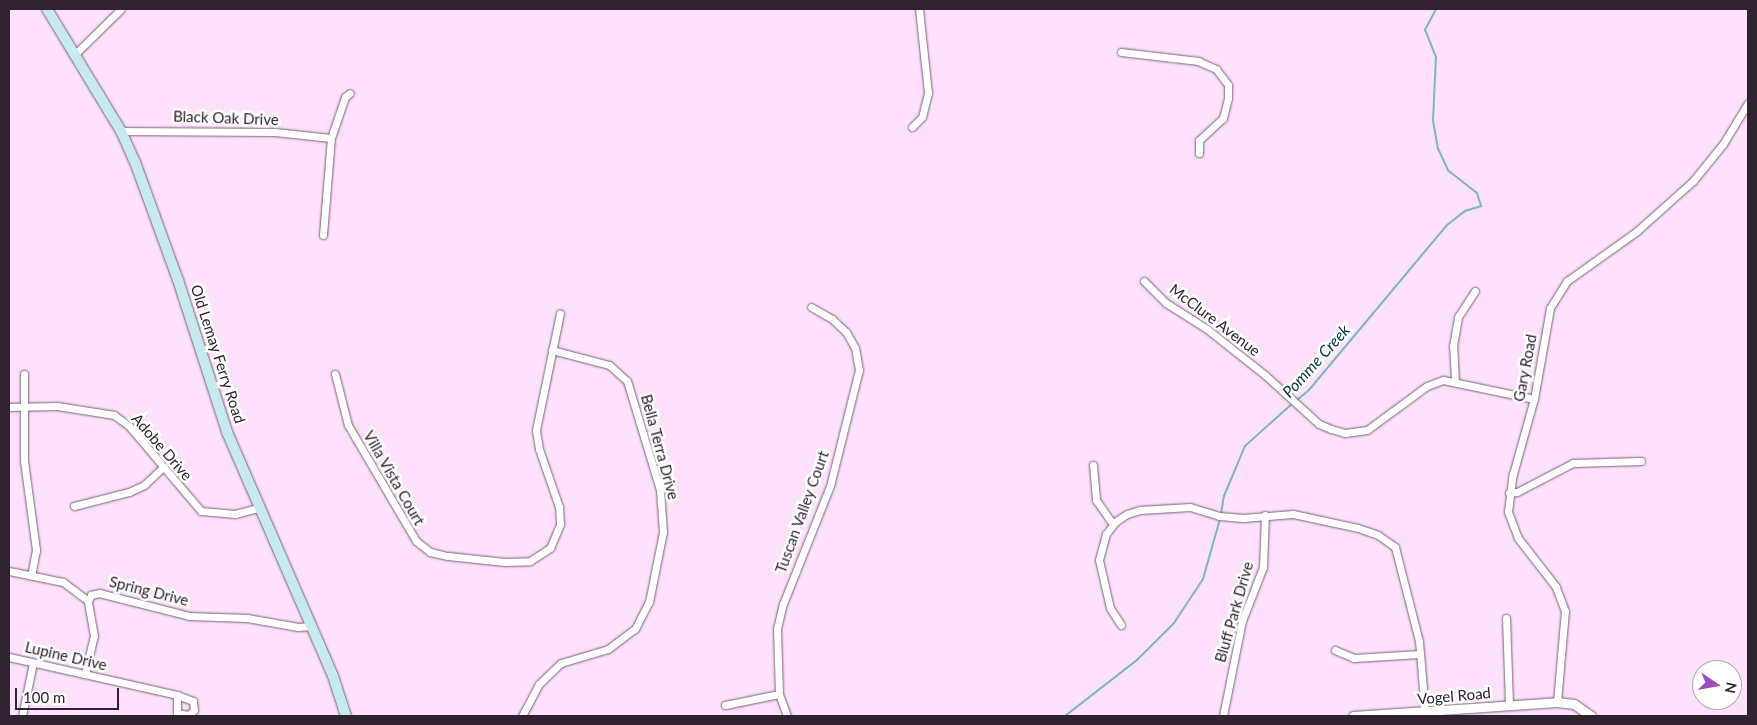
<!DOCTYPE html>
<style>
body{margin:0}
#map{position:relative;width:1757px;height:725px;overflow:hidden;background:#ffe1fe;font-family:Lato,sans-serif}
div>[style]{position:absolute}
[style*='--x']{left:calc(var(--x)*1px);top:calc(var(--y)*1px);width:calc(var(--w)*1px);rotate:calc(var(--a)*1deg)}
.stream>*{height:2px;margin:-1px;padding:0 1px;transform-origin:1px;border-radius:1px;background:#7db5b8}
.roads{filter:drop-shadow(0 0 1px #796078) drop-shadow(0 0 1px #796078)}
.minor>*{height:7px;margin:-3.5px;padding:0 3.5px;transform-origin:3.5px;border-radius:3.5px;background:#fff}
.tertiary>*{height:9px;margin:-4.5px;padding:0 4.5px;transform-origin:4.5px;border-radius:4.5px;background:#fff}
.secondary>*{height:10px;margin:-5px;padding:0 5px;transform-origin:5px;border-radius:5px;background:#c7e9f0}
span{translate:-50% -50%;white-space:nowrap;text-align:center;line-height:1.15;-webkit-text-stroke:5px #fff;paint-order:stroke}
.street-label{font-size:15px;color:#2e232e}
.water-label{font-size:16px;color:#023a3d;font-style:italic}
.frame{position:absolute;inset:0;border:10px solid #2e232e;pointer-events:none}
.north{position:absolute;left:1692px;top:660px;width:50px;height:50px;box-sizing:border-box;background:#fff;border:1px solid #aba7ab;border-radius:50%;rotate:102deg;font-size:14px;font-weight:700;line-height:20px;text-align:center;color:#2e232e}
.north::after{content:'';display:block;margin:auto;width:18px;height:22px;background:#9d4cbc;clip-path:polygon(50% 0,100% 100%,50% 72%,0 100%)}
.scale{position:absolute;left:15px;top:688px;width:104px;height:22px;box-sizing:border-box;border:2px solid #2e232e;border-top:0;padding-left:6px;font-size:15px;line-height:18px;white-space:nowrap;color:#2e232e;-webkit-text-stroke:4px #fff;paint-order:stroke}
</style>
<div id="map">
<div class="stream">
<div style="--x:1297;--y:400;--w:16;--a:-40"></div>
<div style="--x:1309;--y:390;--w:215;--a:-50.1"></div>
<div style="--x:1447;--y:225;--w:23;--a:-38"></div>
<div style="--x:1465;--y:211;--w:17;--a:-17"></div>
<div style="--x:1481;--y:206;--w:14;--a:-107"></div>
<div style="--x:1477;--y:193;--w:37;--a:-142"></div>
<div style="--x:1448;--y:170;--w:23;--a:-115"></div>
<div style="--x:1438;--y:149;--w:29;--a:-100"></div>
<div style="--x:1433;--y:120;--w:63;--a:-87.3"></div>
<div style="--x:1436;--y:57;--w:29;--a:-112"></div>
<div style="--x:1425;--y:30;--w:24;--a:-62"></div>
<div style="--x:1221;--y:514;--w:18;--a:-81"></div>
<div style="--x:1224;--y:496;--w:54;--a:-67.2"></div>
<div style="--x:1245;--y:446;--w:64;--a:-41.9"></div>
<div style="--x:1065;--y:716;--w:91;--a:-37.9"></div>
<div style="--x:1137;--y:660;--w:52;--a:-45"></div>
<div style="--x:1174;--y:623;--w:53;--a:-56.6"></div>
<div style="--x:1203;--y:579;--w:62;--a:-74.2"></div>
</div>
<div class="roads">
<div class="minor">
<div style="--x:1121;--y:52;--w:78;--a:6.7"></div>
<div style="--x:1198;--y:61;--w:20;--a:24"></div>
<div style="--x:1216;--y:69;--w:20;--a:53"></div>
<div style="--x:1228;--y:85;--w:13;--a:90"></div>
<div style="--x:1228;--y:98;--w:21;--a:104"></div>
<div style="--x:1223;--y:118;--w:33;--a:137"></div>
<div style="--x:1199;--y:140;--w:13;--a:90"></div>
<div style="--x:75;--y:54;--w:64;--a:-44.4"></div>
<div style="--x:912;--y:127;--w:14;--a:-45"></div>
<div style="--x:922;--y:117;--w:25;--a:-76"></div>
<div style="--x:928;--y:93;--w:84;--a:-96.1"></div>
<div style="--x:121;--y:131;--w:154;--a:0.4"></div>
<div style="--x:275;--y:132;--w:56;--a:6.1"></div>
<div style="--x:323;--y:235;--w:97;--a:-85.3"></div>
<div style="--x:331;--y:138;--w:43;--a:-71.1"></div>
<div style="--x:345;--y:97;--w:6;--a:-39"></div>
<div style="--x:1144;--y:281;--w:31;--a:45"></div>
<div style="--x:1166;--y:303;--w:49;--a:32.4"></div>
<div style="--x:1207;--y:329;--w:74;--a:38.4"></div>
<div style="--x:1265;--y:375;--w:73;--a:42.2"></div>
<div style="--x:1319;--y:424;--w:13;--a:23"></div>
<div style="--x:1331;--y:429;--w:15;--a:16"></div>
<div style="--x:1345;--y:433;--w:22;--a:-8"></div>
<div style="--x:1367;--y:430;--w:74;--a:-36.3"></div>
<div style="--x:1427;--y:386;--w:17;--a:-21"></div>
<div style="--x:1443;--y:380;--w:93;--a:11.8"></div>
<div style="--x:24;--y:374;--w:87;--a:90"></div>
<div style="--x:24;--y:461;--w:90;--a:82.3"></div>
<div style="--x:36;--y:550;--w:26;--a:101"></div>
<div style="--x:335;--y:374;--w:53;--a:75.7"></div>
<div style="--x:348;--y:425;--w:134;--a:59.6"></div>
<div style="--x:416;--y:541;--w:18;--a:38"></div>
<div style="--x:430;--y:552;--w:18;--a:13"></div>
<div style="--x:448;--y:556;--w:57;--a:6"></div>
<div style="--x:505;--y:562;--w:25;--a:-2"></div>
<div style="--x:530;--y:561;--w:24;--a:-33"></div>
<div style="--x:550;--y:548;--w:26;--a:-67"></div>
<div style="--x:560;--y:524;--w:17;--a:-93"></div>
<div style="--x:559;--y:507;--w:61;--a:-109"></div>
<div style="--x:539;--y:449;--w:19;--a:-99"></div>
<div style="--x:536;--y:430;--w:119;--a:-78.4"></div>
<div style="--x:1455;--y:381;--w:35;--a:-93"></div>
<div style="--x:1453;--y:346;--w:29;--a:-80"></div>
<div style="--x:1458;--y:317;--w:31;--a:-57"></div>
<div style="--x:9;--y:407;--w:48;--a:-1.2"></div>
<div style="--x:57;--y:406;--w:58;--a:9"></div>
<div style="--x:114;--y:415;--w:19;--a:36"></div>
<div style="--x:129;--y:426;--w:111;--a:49.7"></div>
<div style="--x:201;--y:511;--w:34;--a:5"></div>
<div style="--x:235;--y:514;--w:24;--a:-15"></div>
<div style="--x:1093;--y:465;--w:35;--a:85"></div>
<div style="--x:1096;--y:500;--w:29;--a:55"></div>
<div style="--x:1509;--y:493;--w:8;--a:-7"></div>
<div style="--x:1517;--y:492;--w:63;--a:-27.4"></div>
<div style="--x:1573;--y:463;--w:68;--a:-1.7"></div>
<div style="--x:74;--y:506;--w:57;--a:-14.3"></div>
<div style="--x:129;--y:492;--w:17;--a:-25"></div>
<div style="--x:144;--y:485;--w:26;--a:-43"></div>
<div style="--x:9;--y:571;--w:55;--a:11.5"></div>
<div style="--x:63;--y:582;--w:31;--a:37"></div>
<div style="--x:1506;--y:618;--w:86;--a:88"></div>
<div style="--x:1121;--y:625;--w:20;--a:-123"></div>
<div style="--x:1110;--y:608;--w:49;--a:-102.9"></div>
<div style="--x:1099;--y:560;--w:27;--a:-75"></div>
<div style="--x:1106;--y:534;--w:15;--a:-53"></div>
<div style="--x:1115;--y:522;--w:14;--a:-34"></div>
<div style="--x:1127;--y:514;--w:14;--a:-17"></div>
<div style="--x:1140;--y:510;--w:50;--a:-3.4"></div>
<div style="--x:1190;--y:507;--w:30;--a:17"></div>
<div style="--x:1219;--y:516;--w:24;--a:5"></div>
<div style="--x:1243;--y:518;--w:50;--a:-4.6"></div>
<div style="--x:1293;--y:514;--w:66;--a:12.2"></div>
<div style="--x:1358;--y:528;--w:21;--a:19"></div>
<div style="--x:1378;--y:535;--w:21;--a:35"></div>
<div style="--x:1395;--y:547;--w:97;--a:75.7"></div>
<div style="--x:1419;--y:641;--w:72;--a:85.2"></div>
<div style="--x:1335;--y:650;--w:21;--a:23"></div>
<div style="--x:1354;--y:658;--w:66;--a:-3.5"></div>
<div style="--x:9;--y:657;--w:172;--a:12.7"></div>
<div style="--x:85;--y:674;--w:39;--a:-77"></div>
<div style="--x:94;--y:636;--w:36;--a:-100"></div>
<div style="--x:88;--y:601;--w:7;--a:-63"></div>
<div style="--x:91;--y:595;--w:8;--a:-14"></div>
<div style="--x:99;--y:593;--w:93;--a:14.3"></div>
<div style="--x:189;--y:616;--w:58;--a:2"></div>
<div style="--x:247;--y:618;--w:52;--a:10"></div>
<div style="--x:298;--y:627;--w:13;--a:-4"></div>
<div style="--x:177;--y:695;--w:17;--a:21"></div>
<div style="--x:193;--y:701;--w:9;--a:84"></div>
<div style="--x:194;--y:710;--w:7;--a:135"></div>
<div style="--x:189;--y:715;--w:12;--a:-171"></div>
<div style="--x:177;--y:713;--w:18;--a:-90"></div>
<div style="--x:1557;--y:702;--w:91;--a:-85"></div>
<div style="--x:1565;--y:611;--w:26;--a:-111"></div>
<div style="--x:1556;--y:587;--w:62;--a:-127.8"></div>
<div style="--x:1518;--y:538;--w:28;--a:-111"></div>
<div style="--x:1508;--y:512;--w:38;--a:-83"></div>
<div style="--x:1513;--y:474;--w:78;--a:-74.4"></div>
<div style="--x:1534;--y:399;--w:92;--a:-80"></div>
<div style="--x:1550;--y:308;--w:32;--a:-58"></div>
<div style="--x:1567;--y:281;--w:86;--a:-35.5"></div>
<div style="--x:1637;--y:231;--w:75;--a:-41.8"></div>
<div style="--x:1693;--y:181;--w:48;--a:-51"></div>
<div style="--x:1723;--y:144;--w:48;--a:-58.6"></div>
<div style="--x:725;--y:705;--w:55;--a:-11.5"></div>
<div style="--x:22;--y:716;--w:54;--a:-78.3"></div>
<div style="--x:522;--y:716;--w:36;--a:-62"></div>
<div style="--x:539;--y:684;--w:30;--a:-44"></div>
<div style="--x:561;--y:663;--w:49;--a:-16.6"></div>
<div style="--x:608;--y:649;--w:34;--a:-37"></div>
<div style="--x:635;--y:629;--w:30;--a:-63"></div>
<div style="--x:649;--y:602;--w:71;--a:-78.7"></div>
<div style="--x:663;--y:532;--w:42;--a:-94.1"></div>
<div style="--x:660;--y:490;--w:114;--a:-106.8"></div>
<div style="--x:627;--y:381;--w:24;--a:-138"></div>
<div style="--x:609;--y:365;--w:59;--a:-165.3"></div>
<div style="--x:787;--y:716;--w:23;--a:-110"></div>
<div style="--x:779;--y:694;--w:65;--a:-91.8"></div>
<div style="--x:777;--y:629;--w:26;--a:-77"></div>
<div style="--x:783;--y:604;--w:127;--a:-68.3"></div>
<div style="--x:830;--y:486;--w:120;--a:-76"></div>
<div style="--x:859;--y:370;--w:22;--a:-100"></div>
<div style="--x:855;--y:348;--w:18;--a:-119"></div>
<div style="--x:846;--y:332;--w:19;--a:-137"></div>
<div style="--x:832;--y:319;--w:24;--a:-150"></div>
<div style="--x:1223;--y:716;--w:97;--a:-78.7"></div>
<div style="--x:1242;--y:621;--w:58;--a:-68.7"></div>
<div style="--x:1263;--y:567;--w:52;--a:-87.8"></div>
</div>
<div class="tertiary">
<div style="--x:1353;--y:716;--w:204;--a:-3.9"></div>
<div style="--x:1557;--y:702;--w:17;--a:7"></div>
<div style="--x:1574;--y:704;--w:21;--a:35"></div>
</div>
<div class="secondary">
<div style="--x:47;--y:9;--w:143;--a:58.8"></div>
<div style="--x:121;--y:131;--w:34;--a:66"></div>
<div style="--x:135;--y:162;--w:126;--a:70"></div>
<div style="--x:178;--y:280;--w:160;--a:72.1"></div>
<div style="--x:227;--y:432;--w:266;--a:66.5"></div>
<div style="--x:333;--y:676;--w:42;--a:72"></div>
</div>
</div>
<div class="street-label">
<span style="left:226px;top:118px;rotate:2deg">Black Oak Drive</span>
<span style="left:1215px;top:320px;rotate:37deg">McClure Avenue</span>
<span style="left:218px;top:354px;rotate:72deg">Old Lemay Ferry Road</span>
<span style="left:1525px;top:368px;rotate:-79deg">Gary Road</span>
<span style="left:162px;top:447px;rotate:49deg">Adobe Drive</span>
<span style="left:660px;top:447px;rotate:75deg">Bella Terra Drive</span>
<span style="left:394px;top:478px;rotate:60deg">Villa Vista Court</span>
<span style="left:802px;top:512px;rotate:-70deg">Tuscan Valley Court</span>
<span style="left:149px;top:591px;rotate:14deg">Spring Drive</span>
<span style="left:1234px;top:612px;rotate:-74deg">Bluff Park Drive</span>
<span style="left:66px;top:656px;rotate:13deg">Lupine Drive</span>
<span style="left:1454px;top:696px;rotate:-5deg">Vogel Road</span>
</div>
<div class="water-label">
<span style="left:1316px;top:361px;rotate:-48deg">Pomme Creek</span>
</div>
<div class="frame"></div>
<div class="north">N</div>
<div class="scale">100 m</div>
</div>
